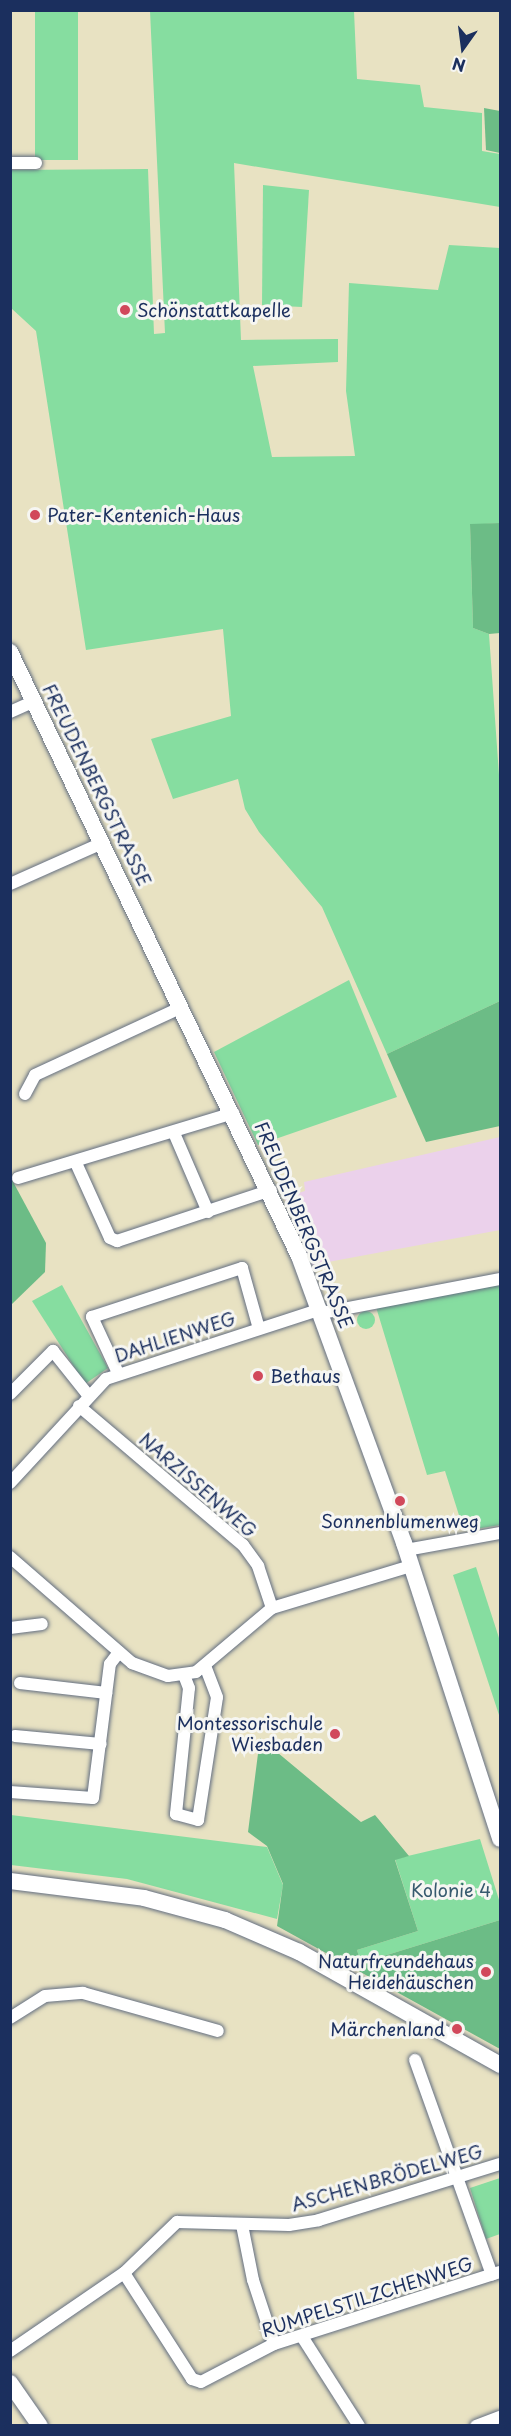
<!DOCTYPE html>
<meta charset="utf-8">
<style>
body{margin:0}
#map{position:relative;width:511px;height:2436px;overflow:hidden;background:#e8e2c2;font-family:"Playpen Sans",sans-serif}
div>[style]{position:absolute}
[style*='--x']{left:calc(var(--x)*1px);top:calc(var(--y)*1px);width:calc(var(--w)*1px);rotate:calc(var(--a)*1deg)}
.built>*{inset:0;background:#ebd1eb}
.green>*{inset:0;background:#86dda0;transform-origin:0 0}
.round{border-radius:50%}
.forest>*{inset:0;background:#6cbc86}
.roads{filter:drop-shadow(0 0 2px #636e81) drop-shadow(0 0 2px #636e81)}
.street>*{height:12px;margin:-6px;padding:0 6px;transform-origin:6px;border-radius:6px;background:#fff}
.secondary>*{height:16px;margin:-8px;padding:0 8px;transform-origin:8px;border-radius:8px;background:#fff}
.dots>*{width:16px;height:16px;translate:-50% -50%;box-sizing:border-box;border:3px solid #f6f6f2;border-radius:50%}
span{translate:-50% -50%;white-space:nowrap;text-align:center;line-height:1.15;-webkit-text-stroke:6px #f6f6f2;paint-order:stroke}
.poi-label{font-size:18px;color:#1b2f5e}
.left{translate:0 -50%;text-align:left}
.right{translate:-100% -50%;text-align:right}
.street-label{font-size:18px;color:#1b2f5e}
.park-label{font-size:18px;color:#365a6e}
.frame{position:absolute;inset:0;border:12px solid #1b2f5e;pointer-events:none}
.north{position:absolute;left:433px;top:18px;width:60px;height:60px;-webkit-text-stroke:4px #f6f6f2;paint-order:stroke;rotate:194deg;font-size:16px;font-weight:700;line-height:24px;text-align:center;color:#1b2f5e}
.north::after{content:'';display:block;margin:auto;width:21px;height:27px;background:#1b2f5e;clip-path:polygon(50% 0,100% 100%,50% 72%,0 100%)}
</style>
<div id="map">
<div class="built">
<div style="clip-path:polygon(500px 1137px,500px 1230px,312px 1265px,284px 1197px,305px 1191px,304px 1182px)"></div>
</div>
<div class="green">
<div style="left:35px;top:11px;width:43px;height:149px"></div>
<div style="clip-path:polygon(150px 11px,354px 11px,357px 79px,420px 85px,424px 107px,482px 113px,482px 151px,500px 154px,500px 207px,234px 163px,241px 340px,338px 339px,338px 362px,253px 366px,272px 457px,355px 456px,346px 391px,349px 283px,438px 290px,449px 245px,500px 248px,500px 523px,470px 525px,473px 628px,489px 634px,500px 789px,500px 1001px,387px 1054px,322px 907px,259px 832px,245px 809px,238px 779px,173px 799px,151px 739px,231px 716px,223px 629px,86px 650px,36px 331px,11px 308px,11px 170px,148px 169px,154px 334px,165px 333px)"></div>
<div style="clip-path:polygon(263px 185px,309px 190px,302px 307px,262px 305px)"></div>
<div style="clip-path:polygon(349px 980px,397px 1097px,258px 1145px,214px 1052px)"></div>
<div style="clip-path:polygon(62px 1285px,108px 1368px,85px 1384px,32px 1301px)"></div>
<div style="clip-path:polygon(500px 1285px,500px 1525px,464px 1531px,445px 1471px,427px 1475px,376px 1307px)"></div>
<div class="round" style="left:357px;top:1311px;width:18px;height:18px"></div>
<div style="clip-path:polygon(476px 1567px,500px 1641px,500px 1718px,453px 1575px)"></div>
<div style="clip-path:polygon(11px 1815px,267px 1847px,283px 1885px,277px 1919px,127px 1879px,11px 1865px)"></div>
<div style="clip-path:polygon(480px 1839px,500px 1903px,500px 1920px,361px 1963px,357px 1950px,418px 1931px,395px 1859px)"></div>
<div style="clip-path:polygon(500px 2178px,500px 2234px,486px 2239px,470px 2188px)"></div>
</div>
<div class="forest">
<div style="clip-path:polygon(484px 108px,500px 111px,500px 153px,486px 150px)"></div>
<div style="clip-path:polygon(500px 523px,500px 633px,489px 634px,473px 628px,470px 524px)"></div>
<div style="clip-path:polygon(500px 1001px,500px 1126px,426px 1142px,387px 1054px)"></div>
<div style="clip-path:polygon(11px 1178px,46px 1243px,45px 1272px,11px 1305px)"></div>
<div style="clip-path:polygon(260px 1738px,361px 1822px,375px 1815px,409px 1856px,395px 1860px,418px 1931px,357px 1950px,361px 1963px,500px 1920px,500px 2049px,277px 1926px,283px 1884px,267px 1846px,248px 1832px)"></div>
</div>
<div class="roads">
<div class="street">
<div style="--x:10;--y:163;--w:26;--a:0"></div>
<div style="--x:10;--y:712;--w:27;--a:-24"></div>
<div style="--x:10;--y:884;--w:101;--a:-24"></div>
<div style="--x:25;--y:1094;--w:21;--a:-62"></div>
<div style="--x:35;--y:1075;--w:162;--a:-24.8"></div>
<div style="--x:174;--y:1133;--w:86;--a:66.7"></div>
<div style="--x:76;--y:1163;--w:82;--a:65.6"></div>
<div style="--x:110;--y:1238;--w:8;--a:23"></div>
<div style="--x:117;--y:1241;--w:162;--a:-18.3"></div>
<div style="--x:18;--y:1178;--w:225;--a:-16.8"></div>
<div style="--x:322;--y:1313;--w:181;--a:-10.8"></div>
<div style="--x:118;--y:1373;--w:62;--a:-114.9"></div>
<div style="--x:92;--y:1317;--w:158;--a:-18.1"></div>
<div style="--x:242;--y:1268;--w:63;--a:74.4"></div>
<div style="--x:10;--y:1394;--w:61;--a:-45"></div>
<div style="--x:53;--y:1351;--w:56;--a:51.5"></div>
<div style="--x:79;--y:1406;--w:215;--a:40.3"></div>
<div style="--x:243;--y:1545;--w:26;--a:54"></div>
<div style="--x:258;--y:1566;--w:44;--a:71.6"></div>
<div style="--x:10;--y:1483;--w:142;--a:-47.3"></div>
<div style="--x:106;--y:1379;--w:226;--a:-18"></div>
<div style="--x:406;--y:1550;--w:96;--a:-10.3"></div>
<div style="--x:10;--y:1557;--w:162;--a:41"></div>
<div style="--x:132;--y:1663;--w:38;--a:20"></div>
<div style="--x:168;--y:1676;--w:28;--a:-8"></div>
<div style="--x:196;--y:1672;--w:99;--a:-40.1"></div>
<div style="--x:272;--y:1608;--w:145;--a:-16.8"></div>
<div style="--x:10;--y:1628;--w:32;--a:-7"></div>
<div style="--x:184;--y:1675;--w:14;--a:69"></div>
<div style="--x:189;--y:1688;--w:127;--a:95.9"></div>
<div style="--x:176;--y:1814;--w:23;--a:15"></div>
<div style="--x:198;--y:1820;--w:124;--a:-81.2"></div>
<div style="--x:217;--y:1697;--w:33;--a:-111"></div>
<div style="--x:20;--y:1683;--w:87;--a:6.6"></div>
<div style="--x:15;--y:1736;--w:86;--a:5.3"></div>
<div style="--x:10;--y:1792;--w:83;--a:4.1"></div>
<div style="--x:93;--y:1798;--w:135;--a:-82.8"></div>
<div style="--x:110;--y:1664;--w:15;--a:-53"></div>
<div style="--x:10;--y:2018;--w:41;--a:-32.2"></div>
<div style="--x:45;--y:1996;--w:38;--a:-5"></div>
<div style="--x:83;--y:1993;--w:140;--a:15.7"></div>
<div style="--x:415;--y:2060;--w:228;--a:70.3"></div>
<div style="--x:242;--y:2225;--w:56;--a:78.7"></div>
<div style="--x:253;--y:2280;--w:67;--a:71.8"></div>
<div style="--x:124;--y:2273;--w:74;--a:-43.9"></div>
<div style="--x:177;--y:2222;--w:112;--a:1.5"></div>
<div style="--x:289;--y:2225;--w:30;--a:-9"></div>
<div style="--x:319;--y:2220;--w:189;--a:-17.2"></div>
<div style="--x:303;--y:2338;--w:104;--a:57.5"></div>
<div style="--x:10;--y:2351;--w:138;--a:-34.4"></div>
<div style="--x:124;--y:2273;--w:126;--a:57.3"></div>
<div style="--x:192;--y:2379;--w:9;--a:18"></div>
<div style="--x:201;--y:2382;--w:82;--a:-27.5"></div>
<div style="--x:274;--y:2344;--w:237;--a:-17.7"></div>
<div style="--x:476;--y:2426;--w:26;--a:-21"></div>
</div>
<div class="secondary">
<div style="--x:10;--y:652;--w:670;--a:64.43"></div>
<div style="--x:299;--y:1256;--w:306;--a:69.9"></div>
<div style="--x:404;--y:1543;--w:311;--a:72"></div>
<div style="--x:10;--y:1881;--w:135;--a:7.2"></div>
<div style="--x:144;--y:1898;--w:84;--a:15.2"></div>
<div style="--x:225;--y:1920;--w:81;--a:23.4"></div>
<div style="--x:299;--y:1952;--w:231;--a:29.3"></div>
<div style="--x:10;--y:2383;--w:52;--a:55.1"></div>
</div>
</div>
<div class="dots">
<div style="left:125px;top:310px;background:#d1495b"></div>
<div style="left:35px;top:515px;background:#d1495b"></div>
<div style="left:258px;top:1376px;background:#d1495b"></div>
<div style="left:400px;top:1501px;background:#d1495b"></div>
<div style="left:335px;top:1734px;background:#d1495b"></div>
<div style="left:486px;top:1972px;background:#d1495b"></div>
<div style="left:457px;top:2029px;background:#d1495b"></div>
</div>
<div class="poi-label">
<span class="left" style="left:137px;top:310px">Schönstattkapelle</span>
<span class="left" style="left:47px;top:515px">Pater-Kentenich-Haus</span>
<span class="left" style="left:270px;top:1376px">Bethaus</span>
<span style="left:400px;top:1521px">Sonnenblumenweg</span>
<span class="right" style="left:323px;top:1734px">Montessorischule<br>Wiesbaden</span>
<span class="right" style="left:474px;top:1972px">Naturfreundehaus<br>Heidehäuschen</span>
<span class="right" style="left:445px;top:2029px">Märchenland</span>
</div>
<div class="street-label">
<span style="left:97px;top:785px;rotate:64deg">FREUDENBERGSTRASSE</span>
<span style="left:304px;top:1225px;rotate:67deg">FREUDENBERGSTRASSE</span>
<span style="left:175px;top:1337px;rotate:-18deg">DAHLIENWEG</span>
<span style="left:198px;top:1485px;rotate:41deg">NARZISSENWEG</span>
<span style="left:387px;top:2178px;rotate:-16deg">ASCHENBRÖDELWEG</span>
<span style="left:367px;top:2297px;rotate:-18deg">RUMPELSTILZCHENWEG</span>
</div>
<div class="park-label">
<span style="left:451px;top:1890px">Kolonie 4</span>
</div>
<div class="frame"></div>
<div class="north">N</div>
</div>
